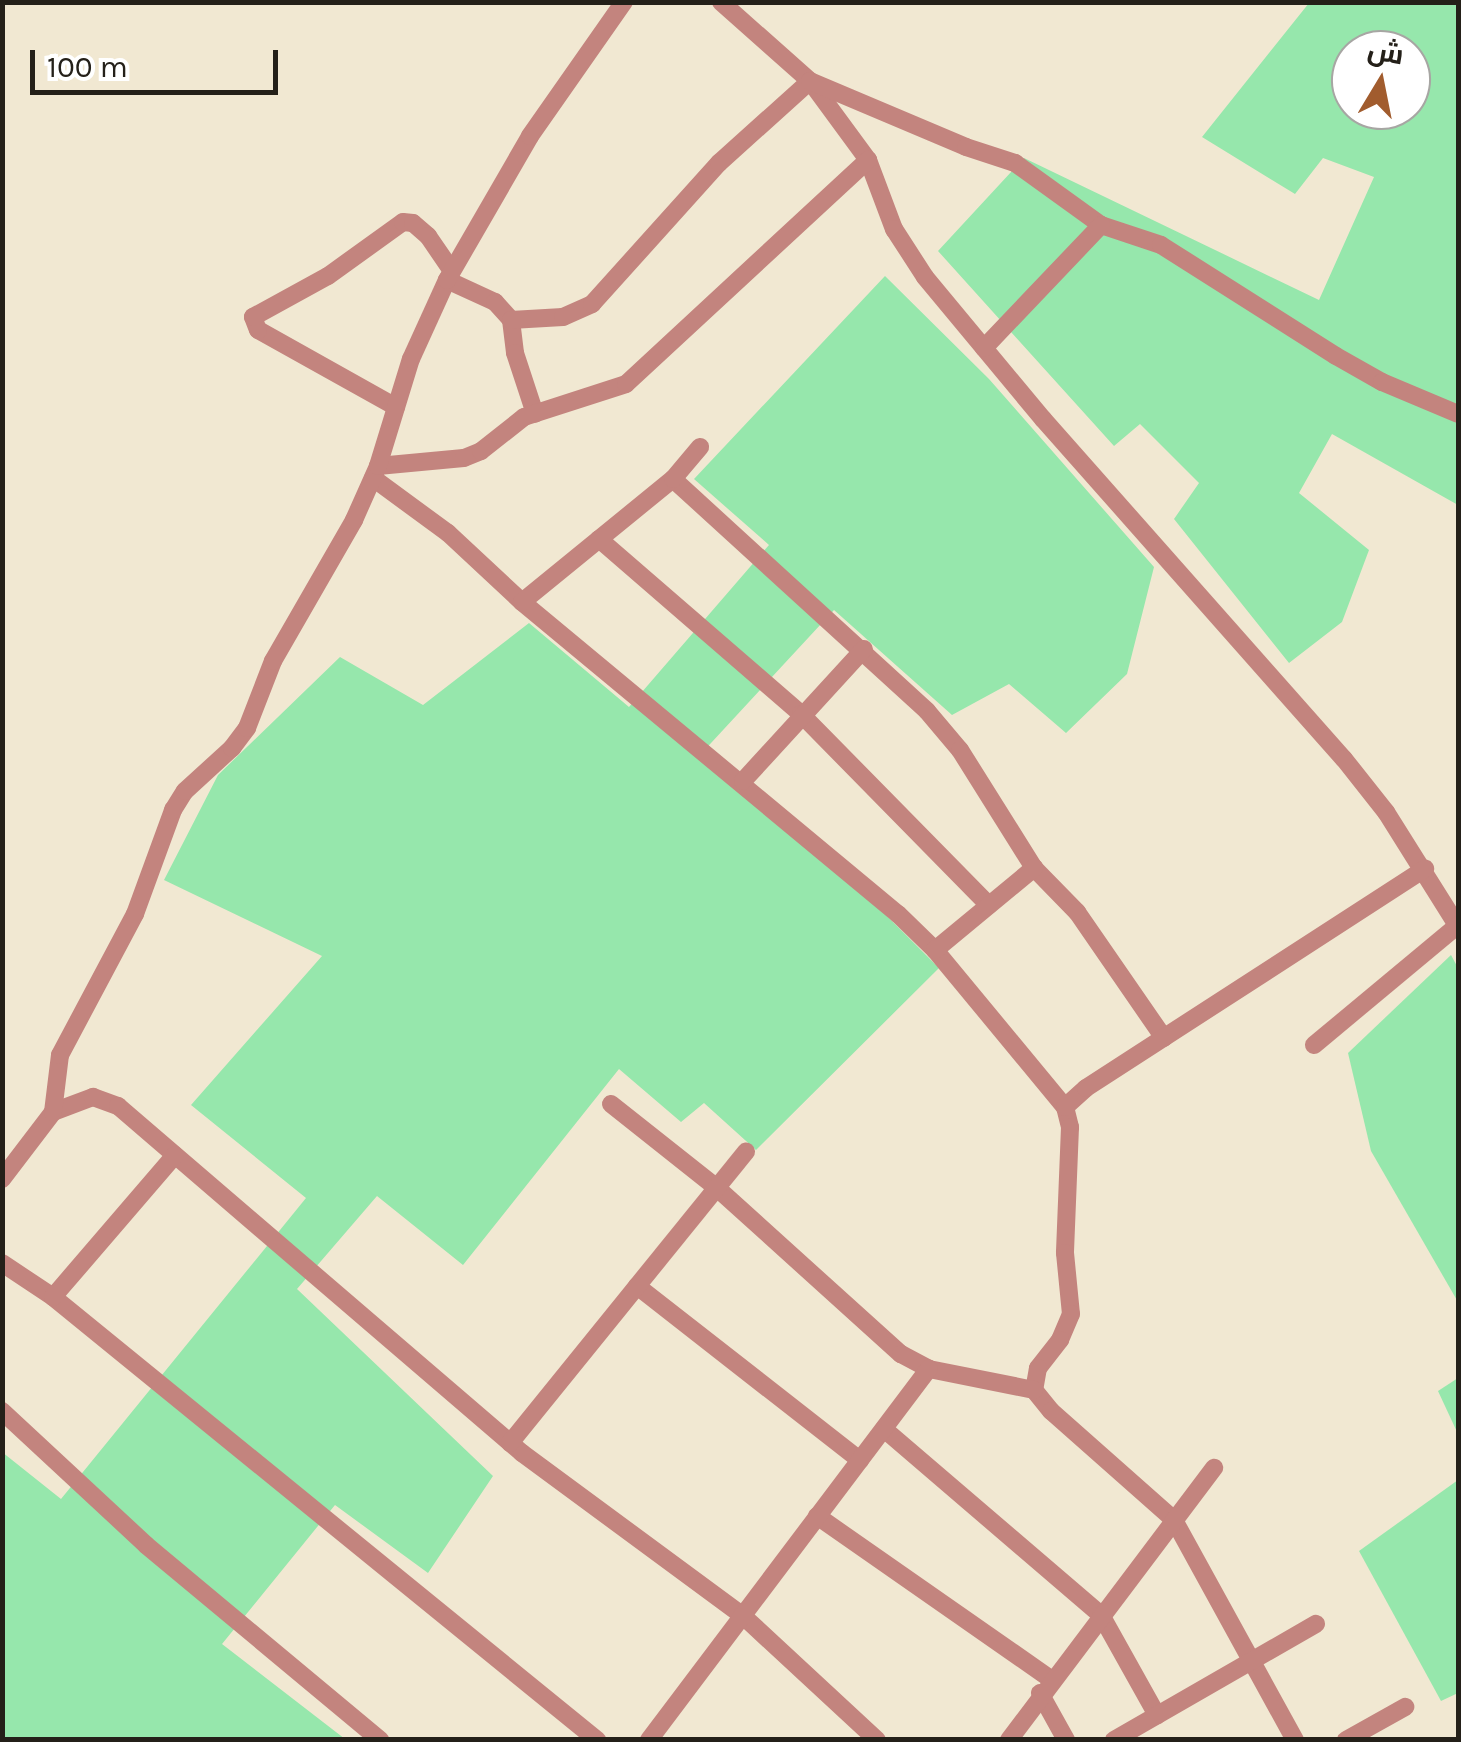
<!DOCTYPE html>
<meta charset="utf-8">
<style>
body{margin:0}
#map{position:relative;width:1461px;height:1742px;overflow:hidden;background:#f1e8d2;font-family:Karla,Cairo,sans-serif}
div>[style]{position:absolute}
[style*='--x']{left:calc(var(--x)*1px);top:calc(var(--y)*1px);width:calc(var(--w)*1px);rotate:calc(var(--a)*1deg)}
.green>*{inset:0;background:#96e7ac}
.street>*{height:18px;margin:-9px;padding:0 9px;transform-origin:9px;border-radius:9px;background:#c3847e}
span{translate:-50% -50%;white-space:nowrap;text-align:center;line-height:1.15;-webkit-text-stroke:10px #fff;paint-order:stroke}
.frame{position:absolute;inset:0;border:5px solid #242019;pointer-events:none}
.north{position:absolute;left:1331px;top:30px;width:100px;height:100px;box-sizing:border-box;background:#fff;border:2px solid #a7a6a3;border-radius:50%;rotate:10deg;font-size:28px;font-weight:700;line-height:40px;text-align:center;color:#242019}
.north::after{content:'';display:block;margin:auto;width:35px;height:45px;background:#a15c2e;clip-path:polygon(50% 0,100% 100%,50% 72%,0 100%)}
.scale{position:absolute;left:30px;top:50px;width:248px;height:45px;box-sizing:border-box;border:5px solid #242019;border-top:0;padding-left:12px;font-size:30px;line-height:35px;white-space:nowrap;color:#242019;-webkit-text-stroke:8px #fff;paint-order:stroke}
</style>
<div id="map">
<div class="green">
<div style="clip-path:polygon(evenodd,1309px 3px,1458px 3px,1458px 505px,1332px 434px,1299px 493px,1369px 550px,1342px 622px,1289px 663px,1174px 519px,1199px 483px,1140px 424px,1114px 446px,938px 251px,1024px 158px,1319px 300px,1374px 177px,1323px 158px,1295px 194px,1202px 137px,1309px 3px,1351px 50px,1411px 50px,1411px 110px,1351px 110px,1351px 50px)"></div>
<div style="clip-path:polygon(885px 276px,989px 379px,1154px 567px,1127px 674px,1066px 733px,1009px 684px,952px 715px,834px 610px,699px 756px,883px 912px,939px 968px,756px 1150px,704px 1103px,681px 1122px,619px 1069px,463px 1265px,377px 1196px,297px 1289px,493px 1476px,428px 1573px,335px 1505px,222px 1644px,345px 1739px,3px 1739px,2px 1452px,61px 1499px,306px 1198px,191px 1105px,322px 956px,164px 880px,218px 775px,340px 657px,423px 705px,529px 623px,629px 707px,769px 545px,694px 479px)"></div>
<div style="clip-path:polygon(1451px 955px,1458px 968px,1458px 1302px,1371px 1151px,1348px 1053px)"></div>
<div style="clip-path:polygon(1458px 1378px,1458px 1434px,1438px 1391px)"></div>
<div style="clip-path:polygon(1458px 1480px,1458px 1693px,1441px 1701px,1359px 1551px)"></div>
</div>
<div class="street">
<div style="--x:721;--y:2;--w:119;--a:41.6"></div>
<div style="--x:810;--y:81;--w:98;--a:53.7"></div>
<div style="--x:868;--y:160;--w:74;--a:69.4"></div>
<div style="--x:894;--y:229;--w:57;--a:57.1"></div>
<div style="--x:925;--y:277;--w:185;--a:50.3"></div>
<div style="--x:1043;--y:419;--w:454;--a:48.5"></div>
<div style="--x:1344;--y:759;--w:68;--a:51.6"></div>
<div style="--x:1386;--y:812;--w:136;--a:57.9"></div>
<div style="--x:447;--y:280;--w:53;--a:24.6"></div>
<div style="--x:495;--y:302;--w:24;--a:48"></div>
<div style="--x:511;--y:320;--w:33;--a:83"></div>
<div style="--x:515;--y:353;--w:64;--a:71.8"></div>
<div style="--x:511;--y:320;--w:52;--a:-3.3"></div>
<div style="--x:563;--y:317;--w:32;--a:-24"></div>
<div style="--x:592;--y:304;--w:190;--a:-48"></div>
<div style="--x:719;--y:163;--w:122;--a:-42"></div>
<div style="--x:810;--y:81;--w:169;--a:22.9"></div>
<div style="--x:966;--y:147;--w:52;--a:18.1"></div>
<div style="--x:1015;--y:163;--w:106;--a:35.8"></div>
<div style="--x:1101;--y:225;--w:63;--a:18.4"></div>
<div style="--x:1161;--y:245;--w:207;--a:32.4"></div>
<div style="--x:1336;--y:356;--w:53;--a:29.5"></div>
<div style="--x:1382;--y:382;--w:82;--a:22.8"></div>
<div style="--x:984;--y:348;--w:170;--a:-46.4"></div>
<div style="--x:396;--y:407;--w:158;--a:-150.8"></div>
<div style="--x:258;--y:330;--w:14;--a:-111"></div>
<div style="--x:253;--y:317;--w:85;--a:-28.7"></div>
<div style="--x:328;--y:276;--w:92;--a:-35.8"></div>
<div style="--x:403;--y:222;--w:10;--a:6"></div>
<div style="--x:413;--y:223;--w:20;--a:41"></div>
<div style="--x:428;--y:236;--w:42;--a:55.6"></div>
<div style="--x:378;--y:466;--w:86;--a:-5.3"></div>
<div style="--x:464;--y:458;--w:18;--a:-22"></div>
<div style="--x:481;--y:451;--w:55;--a:-38.3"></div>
<div style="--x:524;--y:417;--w:107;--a:-17.9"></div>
<div style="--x:626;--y:384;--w:330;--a:-42.8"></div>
<div style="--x:373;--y:478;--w:93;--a:36.3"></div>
<div style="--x:448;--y:533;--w:101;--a:43"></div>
<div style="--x:522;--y:602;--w:489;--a:39.7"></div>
<div style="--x:898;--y:914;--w:52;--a:44.2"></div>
<div style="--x:935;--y:950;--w:204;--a:50.4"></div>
<div style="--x:1065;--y:1107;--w:21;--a:76"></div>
<div style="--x:1070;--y:1127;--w:126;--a:92.3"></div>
<div style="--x:1065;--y:1253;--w:61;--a:84.4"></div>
<div style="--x:1071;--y:1314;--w:28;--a:113"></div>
<div style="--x:1060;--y:1340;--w:36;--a:128"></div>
<div style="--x:1038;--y:1368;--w:22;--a:100"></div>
<div style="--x:1034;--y:1390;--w:27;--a:51"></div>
<div style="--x:1051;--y:1411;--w:164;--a:41.5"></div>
<div style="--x:1174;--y:1520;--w:251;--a:61.2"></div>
<div style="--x:673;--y:479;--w:344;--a:42.4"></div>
<div style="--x:927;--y:711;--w:51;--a:49.8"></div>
<div style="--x:960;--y:750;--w:139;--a:57.9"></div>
<div style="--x:1034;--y:868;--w:62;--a:45.7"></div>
<div style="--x:1077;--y:912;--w:153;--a:55.4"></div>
<div style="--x:599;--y:539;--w:267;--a:40.9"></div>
<div style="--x:801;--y:714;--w:268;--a:45.5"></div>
<div style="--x:522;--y:602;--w:195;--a:-39.2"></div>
<div style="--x:673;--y:479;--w:42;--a:-49.8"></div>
<div style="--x:743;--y:781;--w:179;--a:-47.5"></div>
<div style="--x:935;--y:950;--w:129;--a:-39.6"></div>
<div style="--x:1314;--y:1045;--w:187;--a:-39.8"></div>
<div style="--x:611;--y:1104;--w:135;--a:38.4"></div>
<div style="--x:717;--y:1188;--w:248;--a:42.1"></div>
<div style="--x:901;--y:1354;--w:32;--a:28"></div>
<div style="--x:929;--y:1369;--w:107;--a:11.3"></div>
<div style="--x:1065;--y:1107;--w:28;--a:-42"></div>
<div style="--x:1086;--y:1088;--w:404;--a:-32.9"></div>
<div style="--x:53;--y:1112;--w:43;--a:-20.6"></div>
<div style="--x:93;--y:1097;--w:27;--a:20"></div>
<div style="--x:118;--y:1106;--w:533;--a:40.66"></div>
<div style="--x:522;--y:1453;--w:273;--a:36.4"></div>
<div style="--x:742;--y:1615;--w:184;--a:42.8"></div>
<div style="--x:2;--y:1179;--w:84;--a:-52.7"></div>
<div style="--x:53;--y:1112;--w:57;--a:-83"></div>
<div style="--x:60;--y:1055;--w:160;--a:-62"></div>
<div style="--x:135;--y:914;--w:111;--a:-69.9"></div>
<div style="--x:173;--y:810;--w:22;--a:-58"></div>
<div style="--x:185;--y:791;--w:64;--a:-42.5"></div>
<div style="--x:232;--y:748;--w:25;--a:-53"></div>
<div style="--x:247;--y:728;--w:72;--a:-68.8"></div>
<div style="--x:273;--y:661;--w:163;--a:-60.1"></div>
<div style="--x:354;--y:520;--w:59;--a:-66"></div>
<div style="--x:378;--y:466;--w:112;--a:-72.9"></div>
<div style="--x:411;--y:359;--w:87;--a:-65.5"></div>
<div style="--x:447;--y:280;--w:166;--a:-60"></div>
<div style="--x:530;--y:136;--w:164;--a:-55"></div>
<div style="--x:2;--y:1263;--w:61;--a:33.7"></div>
<div style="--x:53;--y:1297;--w:702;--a:39.16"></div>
<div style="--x:637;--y:1286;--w:283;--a:38"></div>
<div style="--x:53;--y:1297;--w:187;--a:-49.3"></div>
<div style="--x:2;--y:1411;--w:197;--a:42.9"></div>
<div style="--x:146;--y:1545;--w:305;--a:39.8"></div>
<div style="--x:884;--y:1429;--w:286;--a:40.6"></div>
<div style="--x:1101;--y:1615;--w:115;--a:60.8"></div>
<div style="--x:510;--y:1443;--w:375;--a:-51"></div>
<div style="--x:817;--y:1516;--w:285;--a:34.9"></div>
<div style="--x:1040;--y:1693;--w:54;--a:61"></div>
<div style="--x:649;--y:1740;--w:465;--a:-53"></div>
<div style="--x:1009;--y:1740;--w:341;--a:-53"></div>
<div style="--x:1114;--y:1740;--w:233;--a:-29.9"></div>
<div style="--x:1346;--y:1740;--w:68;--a:-29.2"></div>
</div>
<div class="frame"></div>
<div class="north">ش</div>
<div class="scale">100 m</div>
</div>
